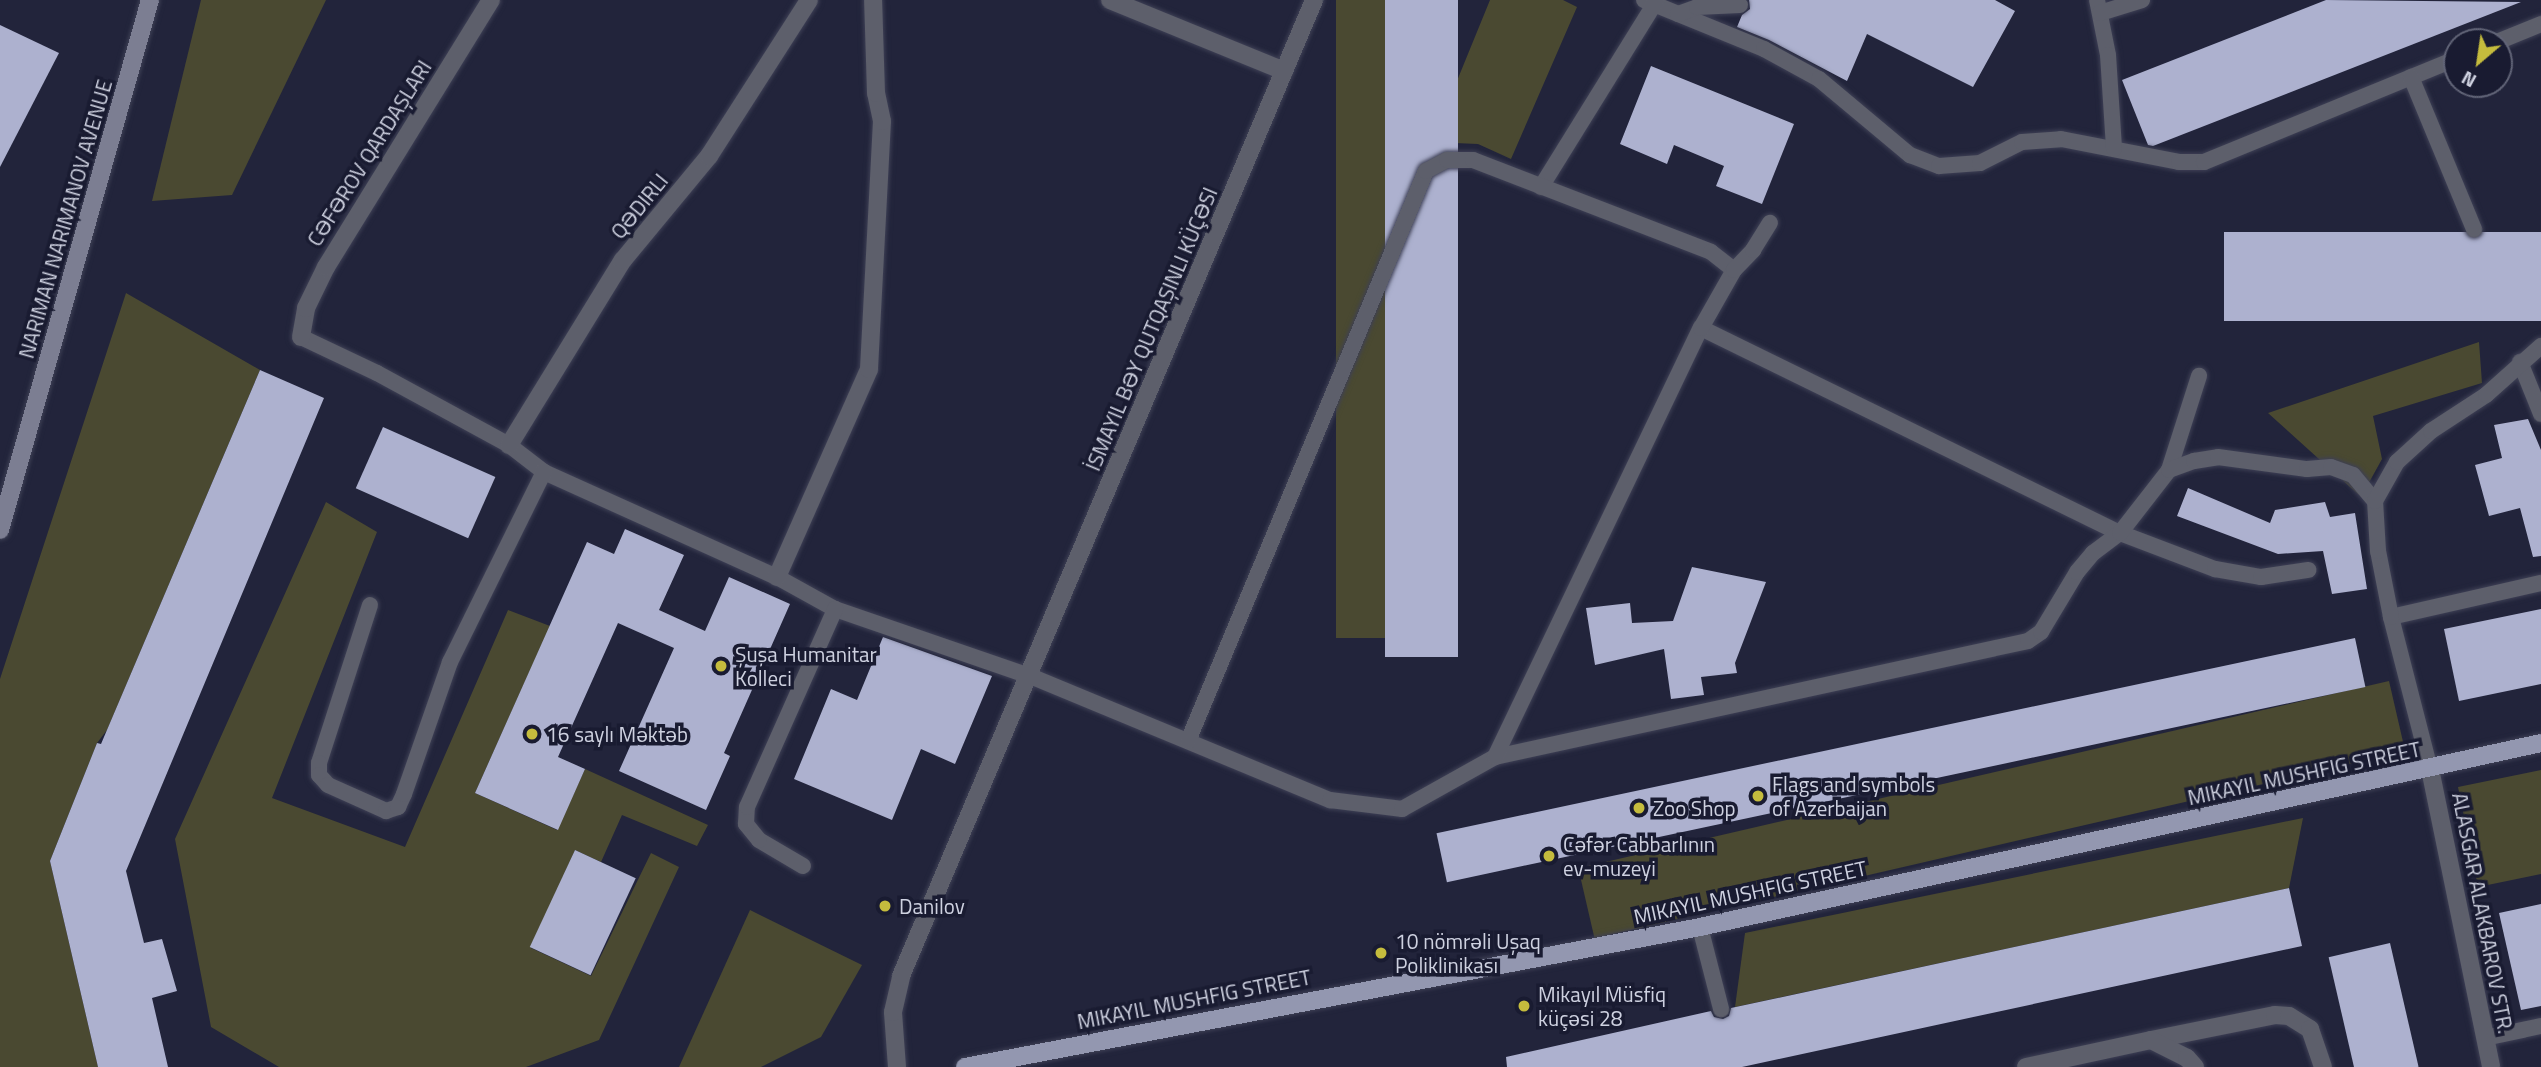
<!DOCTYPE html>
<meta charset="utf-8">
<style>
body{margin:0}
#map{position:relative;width:2541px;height:1067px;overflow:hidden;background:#22243b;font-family:"Titillium Web",sans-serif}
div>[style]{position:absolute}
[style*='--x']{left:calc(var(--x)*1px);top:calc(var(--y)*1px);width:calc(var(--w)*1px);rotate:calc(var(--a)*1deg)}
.green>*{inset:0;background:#4a4931;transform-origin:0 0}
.building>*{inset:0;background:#adb1cf;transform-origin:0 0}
.roads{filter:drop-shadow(0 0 2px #3e4055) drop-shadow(0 0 2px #3e4055)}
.lane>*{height:16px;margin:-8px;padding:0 8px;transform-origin:8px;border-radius:8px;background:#5d5f6b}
.street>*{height:18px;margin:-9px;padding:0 9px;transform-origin:9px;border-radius:9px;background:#5d5f6b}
.secondary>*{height:18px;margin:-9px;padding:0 9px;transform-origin:9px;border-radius:9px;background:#7c7e92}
.primary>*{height:18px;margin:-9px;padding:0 9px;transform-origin:9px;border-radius:9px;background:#9397b0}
.dots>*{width:19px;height:19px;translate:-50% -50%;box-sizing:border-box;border:4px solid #191b31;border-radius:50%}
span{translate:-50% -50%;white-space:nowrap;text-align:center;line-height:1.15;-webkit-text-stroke:7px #191b31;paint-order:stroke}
.street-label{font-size:21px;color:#ced1e0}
.poi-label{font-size:21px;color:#ced1e0}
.left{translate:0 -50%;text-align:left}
.north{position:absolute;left:2443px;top:28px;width:70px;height:70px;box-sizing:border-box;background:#191b31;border:2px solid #616477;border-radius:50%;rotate:209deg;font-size:19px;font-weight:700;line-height:28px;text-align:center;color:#ced1e0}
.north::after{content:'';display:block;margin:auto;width:24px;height:32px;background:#c5bc3d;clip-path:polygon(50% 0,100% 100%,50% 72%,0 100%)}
</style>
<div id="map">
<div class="green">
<div style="clip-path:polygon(201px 0,326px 0,232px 195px,152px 201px)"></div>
<div style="left:1336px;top:0;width:49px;height:638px"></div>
<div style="clip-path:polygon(1490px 0,1563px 0,1577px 7px,1511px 159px,1478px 144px,1432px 142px)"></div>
<div style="clip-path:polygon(126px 293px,260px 370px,107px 730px,97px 743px,50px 861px,98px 1067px,0 1067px,0 679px)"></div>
<div style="clip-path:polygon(2479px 342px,2482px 383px,2373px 416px,2382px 459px,2361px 497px,2268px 413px)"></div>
<div style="clip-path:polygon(326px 502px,377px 532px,272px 798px,405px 847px,508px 610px,550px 626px,475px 793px,557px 830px,585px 769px,708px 825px,697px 846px,622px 815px,601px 862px,575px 850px,531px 948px,591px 976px,651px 853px,679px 867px,599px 1040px,526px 1067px,279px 1067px,211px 1027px,175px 839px)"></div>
<div style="left:2389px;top:681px;width:72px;height:832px;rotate:77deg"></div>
<div style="clip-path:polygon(2541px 770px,2541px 874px,2478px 887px,2458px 787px)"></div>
<div style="clip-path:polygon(2303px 818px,2289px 888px,1735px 1007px,1745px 933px)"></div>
<div style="clip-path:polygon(750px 910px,862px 965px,821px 1037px,761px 1067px,679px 1067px)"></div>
</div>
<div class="building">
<div style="left:1385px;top:0;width:73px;height:657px"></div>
<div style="clip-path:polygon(1749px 0,1995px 0,2015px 11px,1973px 87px,1867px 34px,1847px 81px,1769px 40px,1737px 27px,1742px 15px,1750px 9px)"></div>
<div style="clip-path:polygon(2326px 0,2521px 2px,2153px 146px,2148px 145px,2122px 80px)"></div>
<div style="clip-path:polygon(0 25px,59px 53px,0 167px)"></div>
<div style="clip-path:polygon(1651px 66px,1794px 124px,1762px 204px,1716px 186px,1724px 166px,1674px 145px,1667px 164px,1620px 144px)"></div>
<div style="left:2541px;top:232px;width:89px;height:317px;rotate:90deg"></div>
<div style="clip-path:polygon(260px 370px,324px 398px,126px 871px,144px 943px,162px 939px,177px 991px,152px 998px,168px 1067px,98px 1067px,50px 861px,97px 743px,101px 744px)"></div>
<div style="clip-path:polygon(2528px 419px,2541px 450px,2541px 556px,2533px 557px,2520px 508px,2489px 516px,2475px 465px,2502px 458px,2494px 425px)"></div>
<div style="left:383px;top:427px;width:123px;height:67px;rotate:24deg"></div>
<div style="clip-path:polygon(2188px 488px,2270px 523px,2275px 510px,2325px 502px,2330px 517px,2355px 513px,2367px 589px,2332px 594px,2323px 551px,2278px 554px,2177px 516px)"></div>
<div style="clip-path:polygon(625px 529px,684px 555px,659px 610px,705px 631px,729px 577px,790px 604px,724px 753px,730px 756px,706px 810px,619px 771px,674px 648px,618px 623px,558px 757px,585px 769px,558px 830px,475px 793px,587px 542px,614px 554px)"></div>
<div style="clip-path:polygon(1692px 567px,1766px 582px,1735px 663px,1737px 673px,1701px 677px,1704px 695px,1671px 699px,1664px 649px,1595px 665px,1586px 608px,1630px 603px,1632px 623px,1673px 621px)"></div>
<div style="clip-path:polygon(2541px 609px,2541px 684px,2459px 701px,2444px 629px)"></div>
<div style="clip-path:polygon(883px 637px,992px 676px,955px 764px,921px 749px,892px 820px,794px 779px,831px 689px,857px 700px)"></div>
<div style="left:2355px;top:638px;width:50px;height:939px;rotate:78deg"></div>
<div style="left:575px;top:850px;width:67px;height:107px;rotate:25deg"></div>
<div style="clip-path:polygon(2289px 888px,2302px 946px,1742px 1067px,1507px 1067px,1506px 1057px,1711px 1011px,1714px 1017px,1723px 1019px,1729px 1016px,1731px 1008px)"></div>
<div style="clip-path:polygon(2541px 904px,2541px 1006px,2521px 1010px,2499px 913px)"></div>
<div style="left:2390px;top:943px;width:127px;height:63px;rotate:77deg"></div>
</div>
<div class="roads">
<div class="lane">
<div style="--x:1644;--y:0;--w:130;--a:22.2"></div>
<div style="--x:1764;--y:49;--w:63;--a:28.6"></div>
<div style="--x:1819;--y:79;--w:119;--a:39.9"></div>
<div style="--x:1910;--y:155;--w:31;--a:21"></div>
<div style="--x:1939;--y:166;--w:41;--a:-4.2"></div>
<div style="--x:1980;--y:163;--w:47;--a:-26.6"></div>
<div style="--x:2022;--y:142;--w:39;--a:-4"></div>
<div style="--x:2061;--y:139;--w:120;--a:11"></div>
<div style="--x:2179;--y:162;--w:25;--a:0"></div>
<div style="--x:2204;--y:162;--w:274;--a:-22.3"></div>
<div style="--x:2097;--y:0;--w:56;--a:78.7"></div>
<div style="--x:2108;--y:55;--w:94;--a:86.3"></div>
<div style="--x:2100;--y:13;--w:44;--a:-17.2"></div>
<div style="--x:1678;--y:14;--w:20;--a:-20"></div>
<div style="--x:1697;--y:7;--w:43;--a:-2.7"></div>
<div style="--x:2497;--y:42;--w:48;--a:-22.2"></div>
<div style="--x:2411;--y:77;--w:165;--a:67.5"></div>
<div style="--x:1541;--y:187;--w:220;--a:-58.2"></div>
<div style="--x:1701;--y:328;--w:466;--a:26.1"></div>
<div style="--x:2120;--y:533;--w:102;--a:20.8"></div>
<div style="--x:2215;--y:569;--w:47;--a:9.9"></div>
<div style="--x:2261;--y:577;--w:48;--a:-8.5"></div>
<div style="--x:301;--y:337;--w:84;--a:25.3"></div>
<div style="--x:377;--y:373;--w:150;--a:28.6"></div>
<div style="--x:509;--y:445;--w:44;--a:37.6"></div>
<div style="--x:544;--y:472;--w:256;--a:24.3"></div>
<div style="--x:777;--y:577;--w:66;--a:28.9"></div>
<div style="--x:835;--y:609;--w:206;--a:19"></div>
<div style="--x:1030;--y:676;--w:325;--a:22.5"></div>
<div style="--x:1330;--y:800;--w:73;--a:7.1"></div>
<div style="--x:1402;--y:809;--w:107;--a:-29.2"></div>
<div style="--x:1495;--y:757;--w:545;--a:-12.28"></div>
<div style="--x:2028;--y:641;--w:16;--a:-35"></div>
<div style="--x:2041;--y:632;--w:70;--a:-59"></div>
<div style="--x:2077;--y:572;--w:25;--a:-50"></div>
<div style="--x:2093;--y:553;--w:34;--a:-37"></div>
<div style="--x:2120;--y:533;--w:80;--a:-52.1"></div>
<div style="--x:2169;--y:470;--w:99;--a:-72.3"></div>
<div style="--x:2520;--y:362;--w:56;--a:68"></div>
<div style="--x:2169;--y:470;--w:27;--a:-20"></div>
<div style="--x:2194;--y:461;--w:24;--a:-9"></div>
<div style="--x:2218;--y:457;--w:90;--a:7.7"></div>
<div style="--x:2307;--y:469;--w:24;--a:-5"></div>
<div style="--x:2331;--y:467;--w:23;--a:20"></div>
<div style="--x:2353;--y:475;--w:34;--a:50"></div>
<div style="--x:370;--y:605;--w:166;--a:107.9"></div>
<div style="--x:319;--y:763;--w:12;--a:90"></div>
<div style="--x:319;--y:775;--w:13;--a:48"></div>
<div style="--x:328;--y:785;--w:64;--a:24.1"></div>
<div style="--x:386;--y:811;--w:13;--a:-18"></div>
<div style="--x:398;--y:807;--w:14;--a:-65"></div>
<div style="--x:404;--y:794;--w:140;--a:-70.8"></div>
<div style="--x:450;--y:662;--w:212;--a:-63.7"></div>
<div style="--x:2391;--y:617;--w:154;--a:-12.8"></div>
<div style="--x:1188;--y:741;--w:618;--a:-67.34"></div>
<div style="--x:1426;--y:171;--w:24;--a:-28"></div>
<div style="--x:1447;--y:160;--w:26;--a:0"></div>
<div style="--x:1473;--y:160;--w:255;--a:21.1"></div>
<div style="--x:1711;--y:252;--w:29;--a:38"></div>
<div style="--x:1495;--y:757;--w:476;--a:-64.4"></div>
<div style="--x:1701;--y:328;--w:67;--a:-60.4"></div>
<div style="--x:1734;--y:270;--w:28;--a:-46"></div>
<div style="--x:1753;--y:250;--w:32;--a:-58"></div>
<div style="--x:2430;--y:769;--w:157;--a:-104.4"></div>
<div style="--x:2391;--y:617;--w:67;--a:-101.1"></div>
<div style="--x:2378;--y:551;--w:50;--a:-93.4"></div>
<div style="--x:2375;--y:501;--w:45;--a:-60.6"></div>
<div style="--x:2397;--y:462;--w:46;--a:-42.4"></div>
<div style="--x:2431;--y:431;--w:66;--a:-33.2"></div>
<div style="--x:2486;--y:395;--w:74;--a:-41.7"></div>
<div style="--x:803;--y:866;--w:51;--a:-149.4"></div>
<div style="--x:759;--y:840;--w:21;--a:-129"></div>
<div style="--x:746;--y:824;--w:17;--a:-87"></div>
<div style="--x:747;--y:807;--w:217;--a:-66"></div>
<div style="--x:1700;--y:927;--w:85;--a:75.6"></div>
<div style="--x:2485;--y:1038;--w:57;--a:-12.1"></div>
</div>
<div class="street">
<div style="--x:1110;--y:0;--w:188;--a:22.2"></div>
<div style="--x:301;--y:337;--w:29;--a:-80"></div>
<div style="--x:306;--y:308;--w:46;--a:-64"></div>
<div style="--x:326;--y:267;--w:314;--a:-58.3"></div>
<div style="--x:509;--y:445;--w:217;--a:-58.4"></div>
<div style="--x:623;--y:260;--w:135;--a:-50.4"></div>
<div style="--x:709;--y:156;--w:185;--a:-57.3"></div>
<div style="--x:777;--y:577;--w:227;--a:-66.1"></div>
<div style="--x:869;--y:369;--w:248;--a:-87"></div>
<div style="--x:882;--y:121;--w:29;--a:-102"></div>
<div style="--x:876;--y:93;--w:93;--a:-91.8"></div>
<div style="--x:2430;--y:769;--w:304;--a:78.4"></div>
<div style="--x:2151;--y:1040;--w:126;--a:-11.4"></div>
<div style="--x:2275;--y:1015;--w:14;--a:4"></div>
<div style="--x:2289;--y:1016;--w:25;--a:32"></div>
<div style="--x:2310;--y:1029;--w:40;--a:71.1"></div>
<div style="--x:897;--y:1067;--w:55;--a:-94.2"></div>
<div style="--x:893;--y:1012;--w:37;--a:-77"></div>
<div style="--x:901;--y:976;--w:1060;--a:-67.06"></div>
<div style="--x:2026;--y:1067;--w:128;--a:-12.2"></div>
<div style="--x:2151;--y:1040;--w:40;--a:26.6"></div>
<div style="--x:2187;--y:1058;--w:12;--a:48"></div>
</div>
<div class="secondary">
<div style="--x:0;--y:530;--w:551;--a:-74.2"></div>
</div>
<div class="primary">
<div style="--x:965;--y:1067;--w:748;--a:-10.78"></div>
<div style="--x:1700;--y:927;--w:861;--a:-12.34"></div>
</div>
</div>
<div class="dots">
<div style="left:721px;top:666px;background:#c5bc3d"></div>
<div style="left:532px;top:734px;background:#c5bc3d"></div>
<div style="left:1758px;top:796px;background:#c5bc3d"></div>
<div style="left:1639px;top:808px;background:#c5bc3d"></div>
<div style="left:1549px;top:856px;background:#c5bc3d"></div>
<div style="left:885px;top:906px;background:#c5bc3d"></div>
<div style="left:1381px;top:953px;background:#c5bc3d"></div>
<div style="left:1524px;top:1006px;background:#c5bc3d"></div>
</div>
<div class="street-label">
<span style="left:369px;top:153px;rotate:-58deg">CƏFƏROV QARDAŞLARI</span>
<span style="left:639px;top:206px;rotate:-51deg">QƏDIRLI</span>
<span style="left:65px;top:219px;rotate:-74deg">NARIMAN NARIMANOV AVENUE</span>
<span style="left:1151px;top:329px;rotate:-67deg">İSMAYIL BƏY QUTQAŞINLI KÜÇƏSI</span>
<span style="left:2304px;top:773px;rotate:-12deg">MIKAYIL MUSHFIG STREET</span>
<span style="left:1750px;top:892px;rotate:-12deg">MIKAYIL MUSHFIG STREET</span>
<span style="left:2483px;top:913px;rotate:79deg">ALASGAR ALAKBAROV STR.</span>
<span style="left:1194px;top:999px;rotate:-11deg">MIKAYIL MUSHFIG STREET</span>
</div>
<div class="poi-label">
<span class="left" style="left:735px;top:666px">Şuşa Humanitar<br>Kolleci</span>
<span class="left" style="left:546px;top:734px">16 saylı Məktəb</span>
<span class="left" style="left:1772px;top:796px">Flags and symbols<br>of Azerbaijan</span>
<span class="left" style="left:1653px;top:808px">Zoo Shop</span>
<span class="left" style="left:1563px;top:856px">Cəfər Cabbarlının<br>ev-muzeyi</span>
<span class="left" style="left:899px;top:906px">Danilov</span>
<span class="left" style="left:1395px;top:953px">10 nömrəli Uşaq<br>Poliklinikası</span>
<span class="left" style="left:1538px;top:1006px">Mikayıl Müsfiq<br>küçəsi 28</span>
</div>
<div class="north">N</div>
</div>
